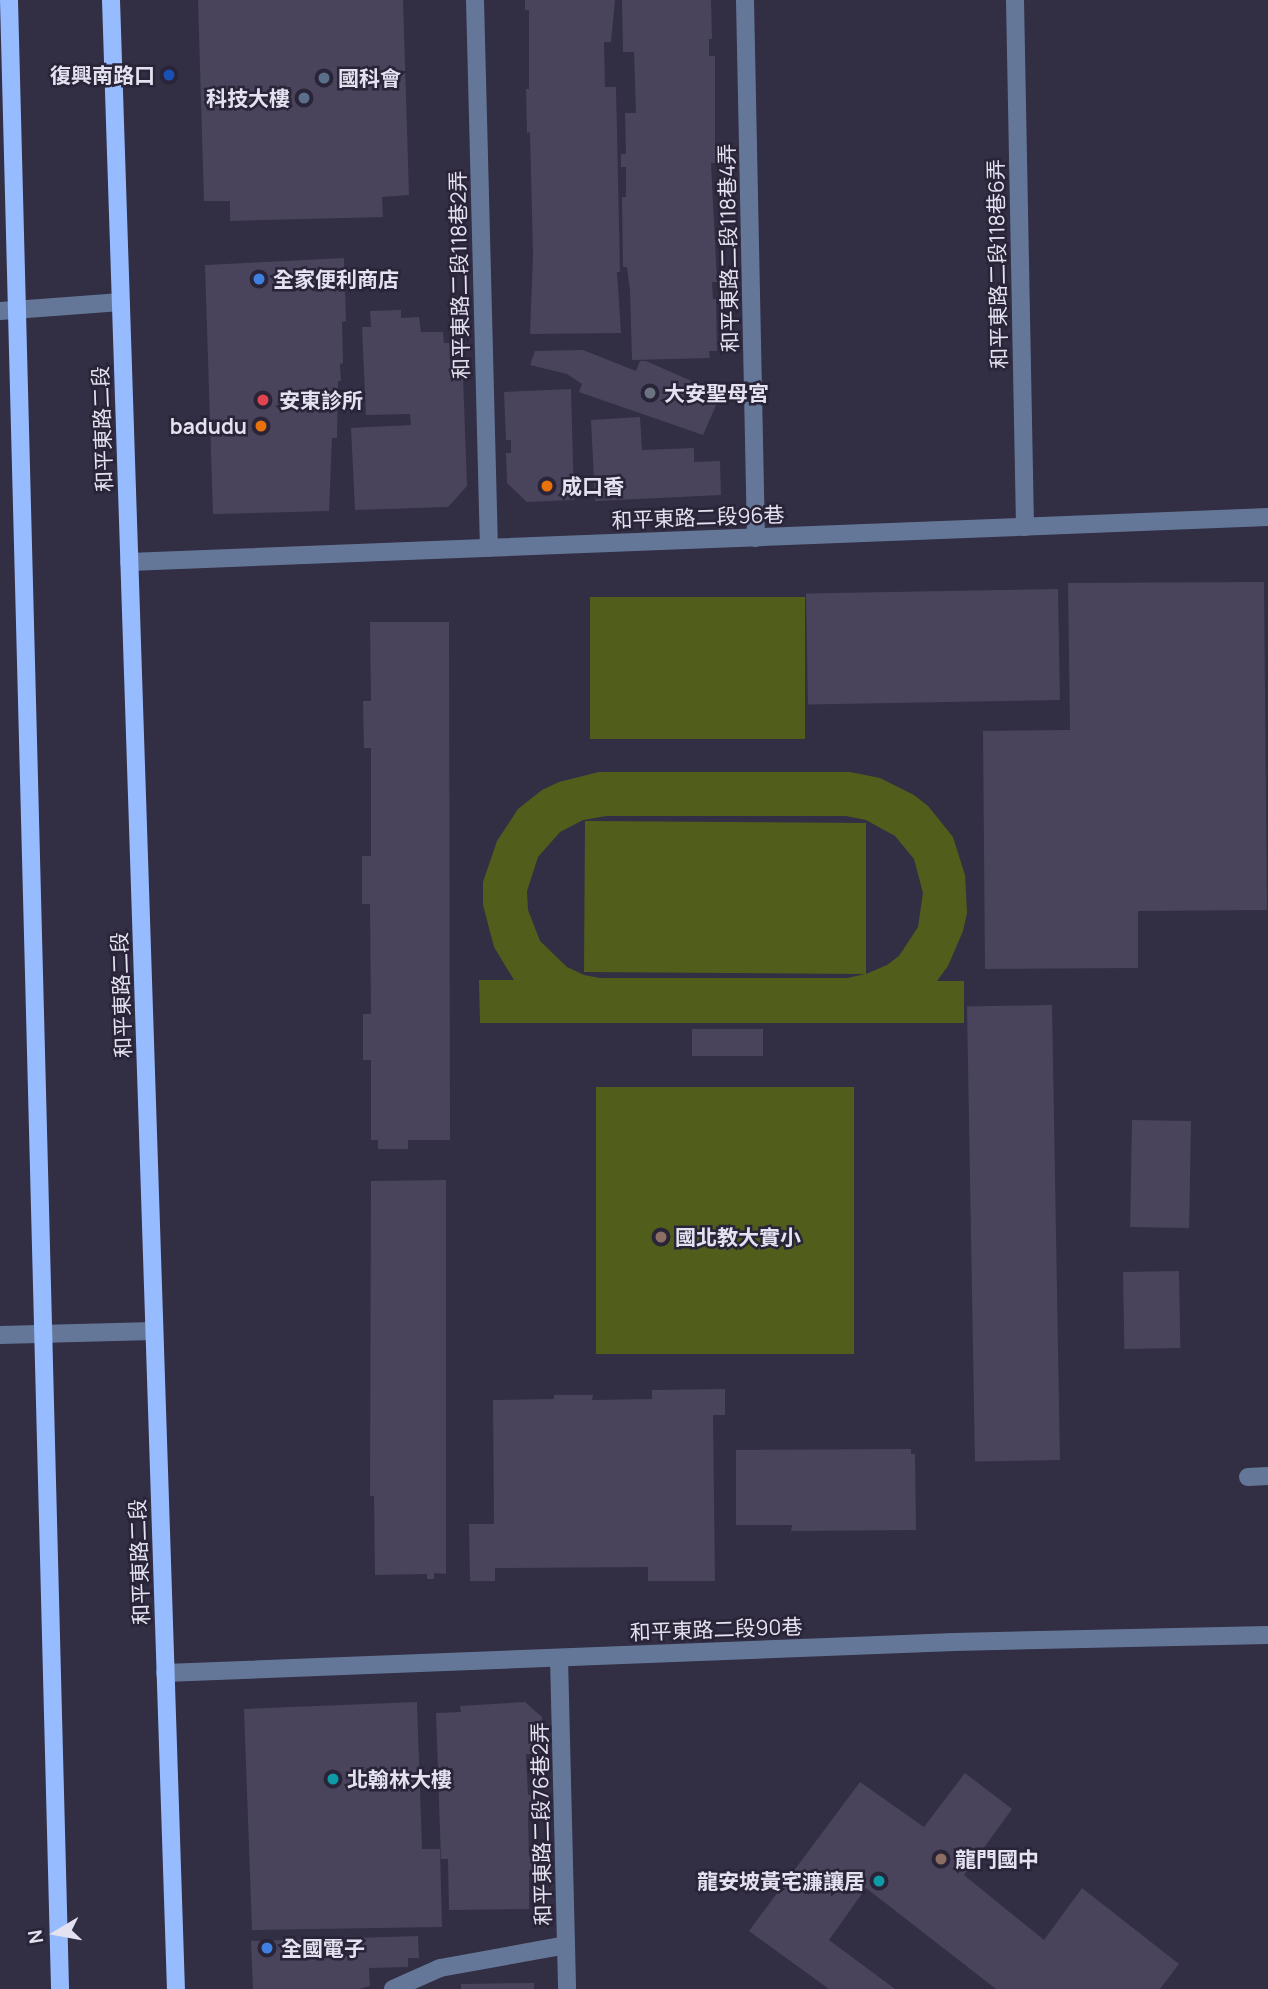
<!DOCTYPE html>
<meta charset="utf-8">
<style>
body{margin:0}
#map{position:relative;width:1268px;height:1989px;overflow:hidden;background:#322e43;font-family:Manrope,"Noto Sans TC",sans-serif}
div>[style]{position:absolute}
[style*='--x']{left:calc(var(--x)*1px);top:calc(var(--y)*1px);width:calc(var(--w)*1px);rotate:calc(var(--a)*1deg)}
.green>*{inset:0;background:#515e1b;transform-origin:0 0}
.building>*{inset:0;background:#49445b;transform-origin:0 0}
.minor>*{height:18px;margin:-9px;padding:0 9px;transform-origin:9px;border-radius:9px;background:#657798}
.major>*{height:18px;margin:-9px;padding:0 9px;transform-origin:9px;border-radius:9px;background:#97bbff}
.dots>*{width:19px;height:19px;translate:-50% -50%;box-sizing:border-box;border:4px solid #292438;border-radius:50%}
span{translate:-50% -50%;white-space:nowrap;text-align:center;line-height:1.15;-webkit-text-stroke:5px #292438;paint-order:stroke}
.poi-label{font-size:21px;color:#e4e2f0;font-weight:700}
.right{translate:-100% -50%;text-align:right}
.left{translate:0 -50%;text-align:left}
.street-label{font-size:21px;color:#e4e2f0}
.north{position:absolute;left:21px;top:1898px;width:70px;height:70px;-webkit-text-stroke:5px #292438;paint-order:stroke;rotate:260deg;font-size:19px;font-weight:700;line-height:28px;text-align:center;color:#e4e2f0}
.north::after{content:'';display:block;margin:auto;width:24px;height:32px;background:#e4e2f0;clip-path:polygon(50% 0,100% 100%,50% 72%,0 100%)}
</style>
<div id="map">
<div class="green">
<div style="left:805px;top:597px;width:142px;height:215px;rotate:90deg"></div>
<div style="clip-path:polygon(evenodd,599px 772px,850px 772px,880px 778px,914px 795px,928px 806px,953px 837px,965px 875px,967px 913px,963px 931px,948px 966px,937px 981px,964px 981px,964px 1023px,480px 1023px,479px 980px,514px 980px,494px 947px,483px 905px,483px 882px,497px 841px,518px 809px,542px 790px,559px 782px,599px 772px,606px 816px,846px 816px,866px 820px,895px 836px,914px 859px,923px 893px,918px 927px,899px 956px,887px 965px,866px 974px,866px 823px,585px 821px,584px 972px,865px 974px,847px 978px,600px 978px,584px 975px,567px 967px,540px 941px,528px 910px,527px 891px,538px 857px,560px 832px,583px 820px,606px 816px)"></div>
<div style="left:596px;top:1087px;width:258px;height:267px"></div>
</div>
<div class="building">
<div style="clip-path:polygon(198px 0,403px 0,409px 195px,382px 197px,383px 217px,230px 221px,230px 201px,204px 201px)"></div>
<div style="clip-path:polygon(525px 0,615px 0,611px 42px,604px 42px,605px 87px,616px 87px,620px 272px,617px 272px,621px 333px,530px 334px,533px 255px,530px 132px,527px 133px,526px 89px,529px 89px,529px 10px,525px 10px)"></div>
<div style="clip-path:polygon(622px 0,711px 0,712px 39px,709px 39px,709px 56px,715px 56px,715px 163px,711px 163px,717px 282px,712px 282px,713px 299px,716px 299px,717px 351px,709px 351px,710px 358px,632px 360px,630px 290px,627px 267px,623px 267px,622px 197px,626px 197px,626px 167px,621px 167px,621px 154px,626px 154px,625px 113px,636px 113px,634px 52px,623px 52px)"></div>
<div style="clip-path:polygon(344px 258px,346px 321px,342px 322px,343px 363px,340px 364px,341px 381px,338px 381px,337px 438px,332px 438px,329px 511px,213px 514px,205px 265px)"></div>
<div style="clip-path:polygon(401px 310px,401px 318px,419px 317px,421px 332px,443px 332px,444px 343px,453px 343px,458px 376px,463px 376px,467px 486px,448px 507px,355px 510px,351px 428px,411px 425px,410px 414px,366px 415px,362px 327px,371px 327px,370px 311px)"></div>
<div style="clip-path:polygon(583px 350px,636px 371px,640px 361px,646px 361px,721px 394px,703px 435px,579px 392px,582px 384px,567px 374px,530px 365px,535px 351px)"></div>
<div style="clip-path:polygon(571px 389px,574px 500px,527px 502px,507px 483px,506px 453px,511px 453px,511px 440px,506px 440px,504px 392px)"></div>
<div style="clip-path:polygon(640px 417px,642px 450px,694px 448px,694px 462px,720px 461px,721px 495px,595px 501px,591px 420px)"></div>
<div style="clip-path:polygon(1264px 582px,1267px 910px,1138px 911px,1138px 968px,985px 969px,983px 731px,1070px 730px,1068px 583px)"></div>
<div style="left:1058px;top:589px;width:111px;height:252px;rotate:89deg"></div>
<div style="clip-path:polygon(370px 622px,449px 622px,450px 1140px,408px 1140px,408px 1149px,378px 1149px,378px 1140px,371px 1140px,371px 1060px,363px 1060px,363px 1014px,371px 1014px,370px 904px,362px 904px,362px 856px,371px 856px,371px 748px,364px 748px,363px 701px,371px 701px)"></div>
<div style="left:1052px;top:1005px;width:455px;height:85px;rotate:89deg"></div>
<div style="left:692px;top:1029px;width:71px;height:27px"></div>
<div style="left:1132px;top:1120px;width:59px;height:107px;rotate:1deg"></div>
<div style="clip-path:polygon(446px 1180px,446px 1574px,434px 1573px,434px 1579px,427px 1579px,427px 1574px,375px 1575px,374px 1496px,370px 1496px,371px 1181px)"></div>
<div style="left:1179px;top:1271px;width:77px;height:56px;rotate:89deg"></div>
<div style="clip-path:polygon(725px 1389px,725px 1415px,713px 1415px,715px 1581px,648px 1581px,648px 1567px,495px 1568px,495px 1581px,470px 1581px,469px 1524px,494px 1524px,493px 1400px,554px 1399px,554px 1395px,593px 1395px,592px 1400px,652px 1399px,652px 1390px)"></div>
<div style="clip-path:polygon(911px 1449px,911px 1454px,915px 1454px,916px 1530px,791px 1531px,792px 1525px,736px 1525px,736px 1450px)"></div>
<div style="clip-path:polygon(417px 1702px,422px 1849px,440px 1849px,442px 1927px,252px 1930px,244px 1709px)"></div>
<div style="clip-path:polygon(525px 1702px,542px 1717px,543px 1754px,526px 1754px,528px 1795px,536px 1795px,536px 1815px,528px 1815px,529px 1857px,536px 1857px,537px 1872px,529px 1872px,529px 1909px,449px 1910px,448px 1859px,441px 1859px,436px 1713px,461px 1712px,460px 1706px)"></div>
<div style="clip-path:polygon(965px 1773px,1012px 1809px,964px 1875px,1044px 1940px,1082px 1888px,1179px 1964px,1160px 1989px,996px 1989px,866px 1888px,829px 1940px,895px 1989px,829px 1989px,749px 1931px,860px 1782px,924px 1827px)"></div>
<div style="clip-path:polygon(418px 1936px,419px 1958px,408px 1958px,408px 1967px,369px 1968px,370px 1986px,359px 1989px,253px 1989px,251px 1941px)"></div>
<div style="clip-path:polygon(534px 1983px,534px 1989px,461px 1989px,461px 1984px)"></div>
</div>
<div class="minor">
<div style="--x:475;--y:0;--w:548;--a:88.54"></div>
<div style="--x:745;--y:0;--w:538;--a:88.83"></div>
<div style="--x:1015;--y:0;--w:527;--a:88.91"></div>
<div style="--x:0;--y:311;--w:121;--a:-4.3"></div>
<div style="--x:129;--y:562;--w:1140;--a:-2.26"></div>
<div style="--x:0;--y:1335;--w:154;--a:-1.5"></div>
<div style="--x:1248;--y:1477;--w:20;--a:-3"></div>
<div style="--x:559;--y:1658;--w:331;--a:88.6"></div>
<div style="--x:165;--y:1673;--w:790;--a:-2.25"></div>
<div style="--x:954;--y:1642;--w:314;--a:-1.3"></div>
<div style="--x:393;--y:1989;--w:51;--a:-24.1"></div>
<div style="--x:440;--y:1968;--w:128;--a:-10.3"></div>
</div>
<div class="major">
<div style="--x:9;--y:0;--w:1990;--a:88.53"></div>
<div style="--x:111;--y:0;--w:1990;--a:88.13"></div>
</div>
<div class="dots">
<div style="left:169px;top:75px;background:#1a4fb4"></div>
<div style="left:324px;top:78px;background:#5c6f8a"></div>
<div style="left:304px;top:98px;background:#5c6f8a"></div>
<div style="left:259px;top:279px;background:#3f7fe0"></div>
<div style="left:650px;top:393px;background:#6b7280"></div>
<div style="left:263px;top:400px;background:#e0444e"></div>
<div style="left:261px;top:426px;background:#e8710a"></div>
<div style="left:547px;top:486px;background:#e8710a"></div>
<div style="left:661px;top:1237px;background:#8d6e63"></div>
<div style="left:333px;top:1779px;background:#0f9aa8"></div>
<div style="left:941px;top:1859px;background:#8d6e63"></div>
<div style="left:879px;top:1881px;background:#0f9aa8"></div>
<div style="left:267px;top:1948px;background:#3f7fe0"></div>
</div>
<div class="poi-label">
<span class="right" style="left:155px;top:75px">復興南路口</span>
<span class="left" style="left:338px;top:78px">國科會</span>
<span class="right" style="left:290px;top:98px">科技大樓</span>
<span class="left" style="left:273px;top:279px">全家便利商店</span>
<span class="left" style="left:664px;top:393px">大安聖母宮</span>
<span class="left" style="left:279px;top:400px">安東診所</span>
<span class="right" style="left:247px;top:426px">badudu</span>
<span class="left" style="left:561px;top:486px">成口香</span>
<span class="left" style="left:675px;top:1237px">國北教大實小</span>
<span class="left" style="left:347px;top:1779px">北翰林大樓</span>
<span class="left" style="left:955px;top:1859px">龍門國中</span>
<span class="right" style="left:865px;top:1881px">龍安坡黃宅濂讓居</span>
<span class="left" style="left:281px;top:1948px">全國電子</span>
</div>
<div class="street-label">
<span style="left:728px;top:248px;rotate:-91deg">和平東路二段118巷4弄</span>
<span style="left:997px;top:264px;rotate:-91deg">和平東路二段118巷6弄</span>
<span style="left:459px;top:275px;rotate:-91deg">和平東路二段118巷2弄</span>
<span style="left:102px;top:429px;rotate:-92deg">和平東路二段</span>
<span style="left:698px;top:517px;rotate:-2deg">和平東路二段96巷</span>
<span style="left:121px;top:995px;rotate:-92deg">和平東路二段</span>
<span style="left:139px;top:1562px;rotate:-92deg">和平東路二段</span>
<span style="left:716px;top:1629px;rotate:-2deg">和平東路二段90巷</span>
<span style="left:541px;top:1824px;rotate:-91deg">和平東路二段76巷2弄</span>
</div>
<div class="north">N</div>
</div>
